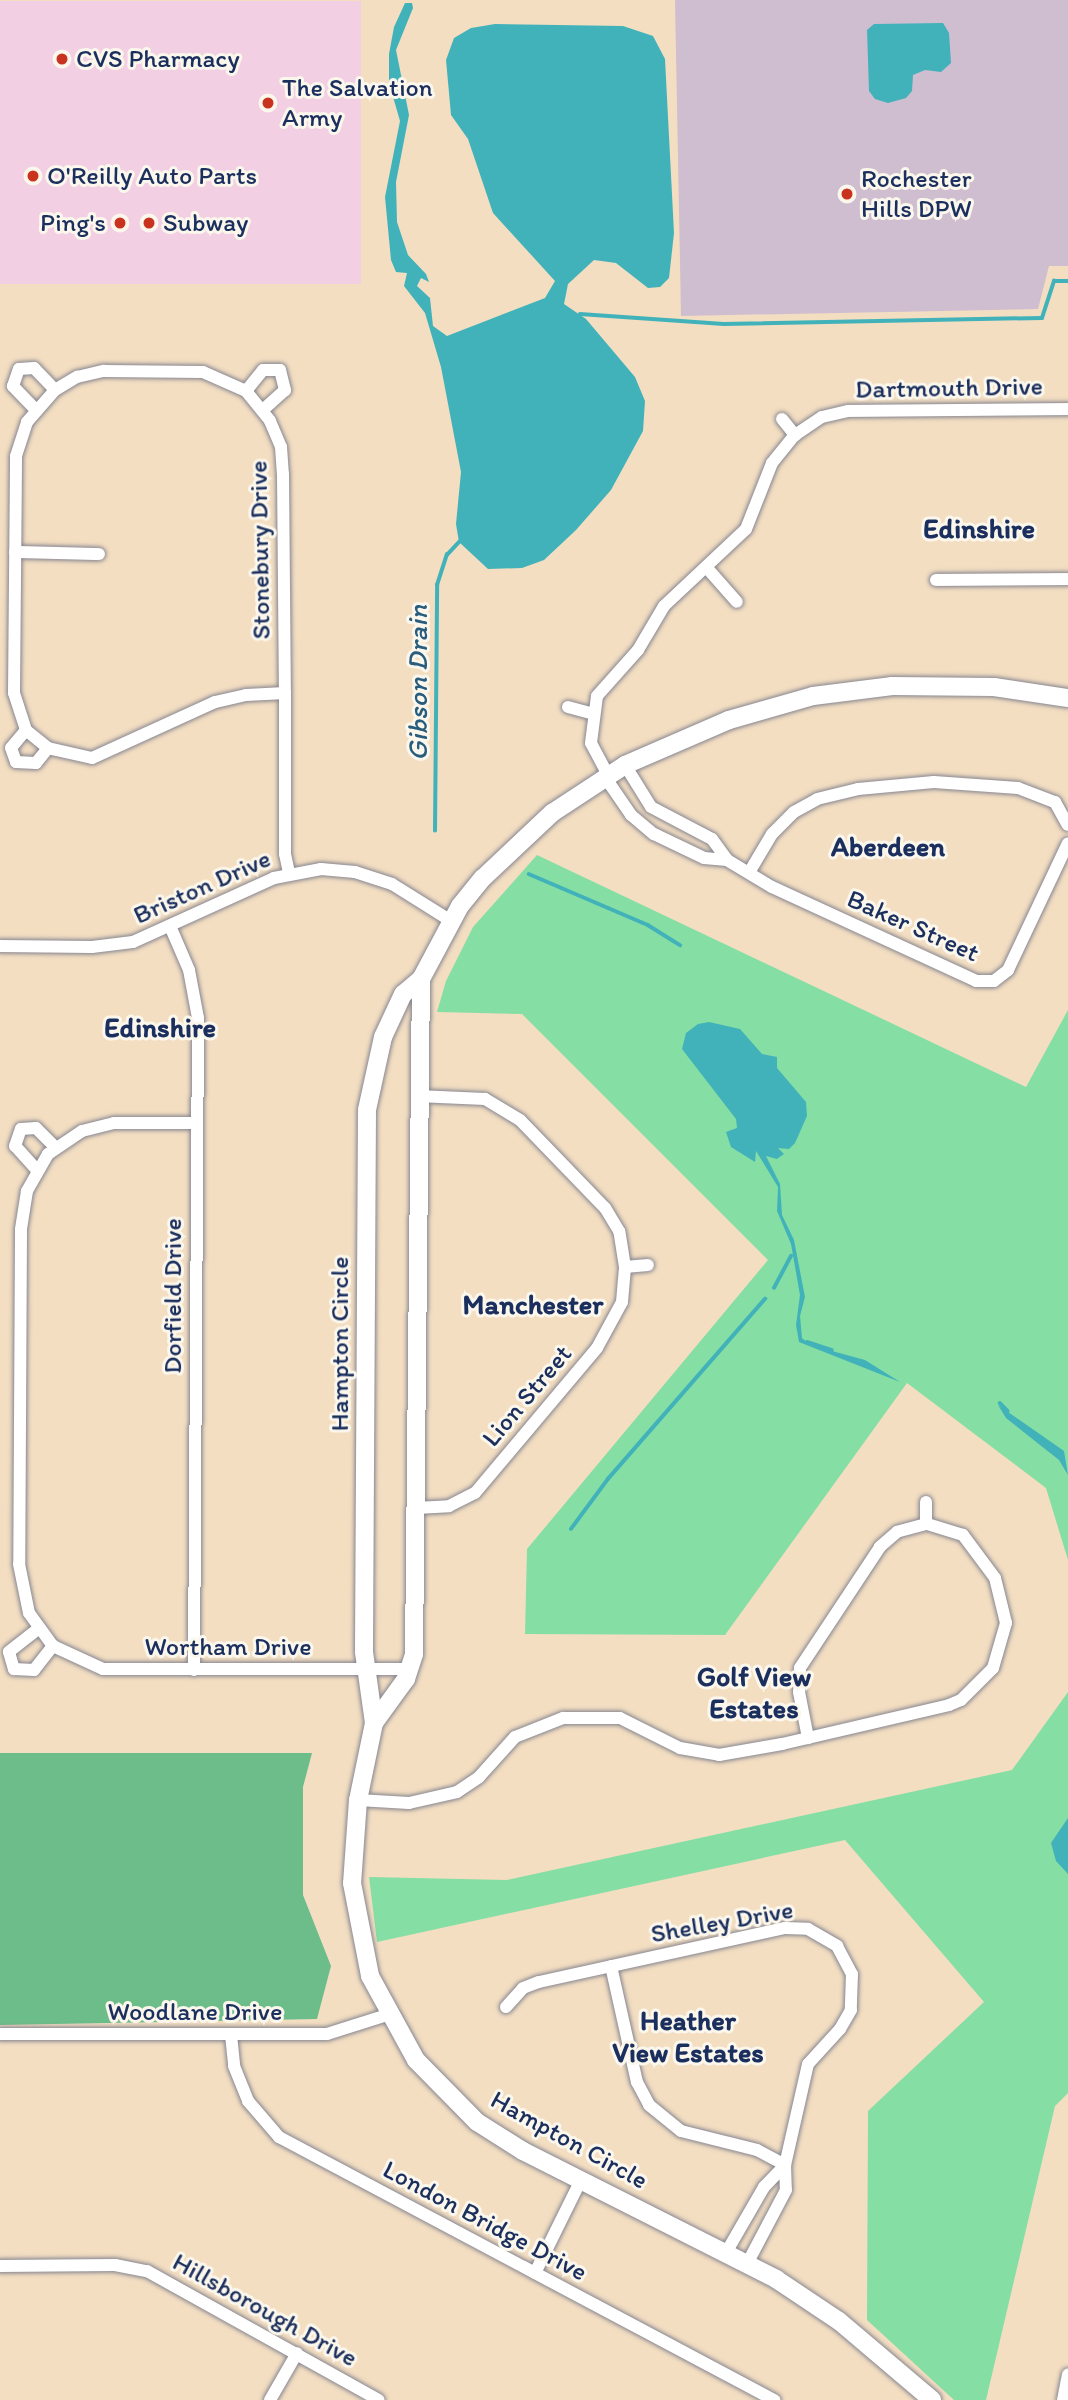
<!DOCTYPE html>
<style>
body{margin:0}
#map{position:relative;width:1068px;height:2400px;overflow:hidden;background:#f3dec2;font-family:Itim,sans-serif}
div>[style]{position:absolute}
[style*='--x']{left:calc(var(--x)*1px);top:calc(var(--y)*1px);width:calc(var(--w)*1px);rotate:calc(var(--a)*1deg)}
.built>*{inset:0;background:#f2cfe2;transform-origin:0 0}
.industrial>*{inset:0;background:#cfbdd0}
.green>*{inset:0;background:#85dea4}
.forest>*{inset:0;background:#6cbd8a}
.water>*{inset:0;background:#41b2b9}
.stream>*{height:3.5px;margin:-1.75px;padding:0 1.75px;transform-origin:1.75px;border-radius:1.75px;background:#41b2b9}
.roads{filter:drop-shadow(0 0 2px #878690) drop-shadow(0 0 2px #878690)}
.street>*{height:12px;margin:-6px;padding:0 6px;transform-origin:6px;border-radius:6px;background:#fff}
.secondary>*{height:18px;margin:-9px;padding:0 9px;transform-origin:9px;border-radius:9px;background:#fff}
.dots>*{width:19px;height:19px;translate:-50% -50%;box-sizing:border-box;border:4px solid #fbf7ec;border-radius:50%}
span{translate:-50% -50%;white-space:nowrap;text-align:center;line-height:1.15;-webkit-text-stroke:6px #fbf7ec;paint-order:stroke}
.poi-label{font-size:26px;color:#1b2f5e}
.left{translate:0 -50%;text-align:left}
.right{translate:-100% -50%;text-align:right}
.street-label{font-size:26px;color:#1b2f5e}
.neighbourhood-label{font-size:28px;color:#1b2f5e;font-weight:700}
.water-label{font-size:28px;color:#285d7e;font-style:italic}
</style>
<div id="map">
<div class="built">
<div style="left:361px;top:1px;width:283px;height:361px;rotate:90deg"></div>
</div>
<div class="industrial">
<div style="clip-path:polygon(675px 0,1068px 0,1068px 266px,1049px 266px,1038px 309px,681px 316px)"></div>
</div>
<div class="green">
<div style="clip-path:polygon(537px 855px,1026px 1087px,1068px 1010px,1068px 1560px,1046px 1488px,907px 1383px,725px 1635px,525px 1634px,527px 1549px,768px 1260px,522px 1014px,437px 1012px,446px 981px,473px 927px)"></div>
<div style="clip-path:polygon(1068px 1692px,1068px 2093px,1055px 2106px,986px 2400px,954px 2400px,867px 2320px,868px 2111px,984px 2002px,845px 1840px,377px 1942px,369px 1877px,507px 1880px,1012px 1770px)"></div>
</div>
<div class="forest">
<div style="clip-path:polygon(0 1753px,312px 1753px,303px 1787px,303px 1895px,331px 1966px,317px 2019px,0 2025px)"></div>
</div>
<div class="water">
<div style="clip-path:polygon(405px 3px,412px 3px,413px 8px,396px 50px,409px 115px,396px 182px,397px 222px,408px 255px,426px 274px,429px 282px,421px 278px,417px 286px,430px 298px,433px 326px,447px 336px,545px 298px,555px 281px,493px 213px,468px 139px,451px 115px,446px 60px,454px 38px,471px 28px,495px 24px,623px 26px,653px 36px,665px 59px,674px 233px,669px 278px,660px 287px,648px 288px,616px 263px,594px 260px,568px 284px,564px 304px,586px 319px,635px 377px,645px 401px,643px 431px,611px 490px,576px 530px,544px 560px,522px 568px,488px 569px,459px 542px,456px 524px,461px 472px,441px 367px,425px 313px,404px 286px,407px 273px,396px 272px,391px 260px,385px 197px,400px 121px,389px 83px,389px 54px,394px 27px)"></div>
<div style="clip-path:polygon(943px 23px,949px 33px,951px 63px,941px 72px,925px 70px,913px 75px,912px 91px,906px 98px,888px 103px,875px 99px,869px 91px,867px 30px,874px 24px)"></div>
<div style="clip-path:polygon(709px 1022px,740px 1029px,762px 1054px,777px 1057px,777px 1068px,806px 1102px,807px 1116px,795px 1143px,789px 1149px,778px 1148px,784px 1154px,777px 1159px,766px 1156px,780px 1184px,782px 1215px,794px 1240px,805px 1297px,800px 1316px,802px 1338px,810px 1345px,865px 1360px,900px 1382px,799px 1342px,796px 1325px,800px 1295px,791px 1244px,777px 1211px,778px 1187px,756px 1151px,755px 1162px,731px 1147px,726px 1132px,737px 1128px,736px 1119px,682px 1049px,686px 1033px,698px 1024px)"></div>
<div style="clip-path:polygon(998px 1405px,1064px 1451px,1068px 1475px,1059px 1460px,1006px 1418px)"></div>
<div style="clip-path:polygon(1068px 1818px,1068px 1874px,1056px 1861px,1051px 1843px)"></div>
</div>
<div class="stream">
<div style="--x:580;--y:314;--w:144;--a:4"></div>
<div style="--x:724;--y:324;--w:318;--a:-1.1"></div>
<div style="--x:1042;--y:318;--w:39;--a:-72"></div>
<div style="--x:1054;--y:281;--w:14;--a:0"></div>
<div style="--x:435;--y:831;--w:246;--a:-89.5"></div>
<div style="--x:437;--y:585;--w:32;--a:-72"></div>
<div style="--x:447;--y:555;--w:18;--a:-47"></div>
<div style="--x:529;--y:874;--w:129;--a:23.2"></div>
<div style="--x:648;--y:925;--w:38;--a:32"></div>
<div style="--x:774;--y:1288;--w:36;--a:-62"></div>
<div style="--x:807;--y:1342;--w:26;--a:18"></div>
<div style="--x:1000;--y:1403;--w:11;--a:45"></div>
<div style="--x:571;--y:1529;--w:62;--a:-53.5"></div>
<div style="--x:608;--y:1479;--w:239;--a:-48.9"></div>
</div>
<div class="roads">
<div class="street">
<div style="--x:246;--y:391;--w:27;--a:-51"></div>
<div style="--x:263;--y:370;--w:17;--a:0"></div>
<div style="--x:280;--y:370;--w:21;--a:76"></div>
<div style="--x:285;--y:390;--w:28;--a:138"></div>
<div style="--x:35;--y:409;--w:32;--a:-134"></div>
<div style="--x:13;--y:386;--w:18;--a:-71"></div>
<div style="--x:19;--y:369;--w:15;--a:-4"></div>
<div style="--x:34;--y:368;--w:30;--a:46"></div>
<div style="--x:782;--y:419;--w:21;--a:51"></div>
<div style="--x:15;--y:552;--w:84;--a:1.4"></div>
<div style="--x:707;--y:568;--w:45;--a:48.6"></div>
<div style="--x:936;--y:580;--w:132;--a:-0.4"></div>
<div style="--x:285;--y:693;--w:39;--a:177"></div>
<div style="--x:246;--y:695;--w:32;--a:167"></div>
<div style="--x:215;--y:702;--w:135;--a:155.5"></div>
<div style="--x:92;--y:758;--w:45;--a:-167.2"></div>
<div style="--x:48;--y:748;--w:28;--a:-141"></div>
<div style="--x:26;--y:730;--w:39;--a:-108"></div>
<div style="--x:14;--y:693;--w:237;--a:-89.5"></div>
<div style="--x:16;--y:456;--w:36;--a:-72"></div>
<div style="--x:27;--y:422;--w:43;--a:-48.8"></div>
<div style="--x:55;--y:390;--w:26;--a:-31"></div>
<div style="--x:77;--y:377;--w:28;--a:-13"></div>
<div style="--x:104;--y:371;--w:99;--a:0.6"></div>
<div style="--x:203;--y:372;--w:47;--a:23.8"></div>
<div style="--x:246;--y:391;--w:38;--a:51"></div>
<div style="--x:270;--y:421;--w:28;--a:67"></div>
<div style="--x:281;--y:447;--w:27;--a:86"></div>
<div style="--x:283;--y:474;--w:219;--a:89.5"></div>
<div style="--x:285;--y:693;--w:161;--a:90"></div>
<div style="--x:285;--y:854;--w:19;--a:78"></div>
<div style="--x:568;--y:707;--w:24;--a:15"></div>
<div style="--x:26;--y:730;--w:23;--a:130"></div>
<div style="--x:11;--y:748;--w:15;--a:70"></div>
<div style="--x:16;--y:762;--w:20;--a:3"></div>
<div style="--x:36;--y:763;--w:19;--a:-51"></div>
<div style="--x:625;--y:765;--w:49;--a:58.2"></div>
<div style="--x:651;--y:807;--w:69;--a:27.7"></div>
<div style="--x:712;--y:839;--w:26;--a:54"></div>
<div style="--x:608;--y:775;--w:36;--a:-118"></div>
<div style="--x:591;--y:743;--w:47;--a:-82.7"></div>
<div style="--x:597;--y:696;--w:62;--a:-48.3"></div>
<div style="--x:638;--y:650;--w:51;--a:-59.4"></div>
<div style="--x:664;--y:606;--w:112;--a:-43.2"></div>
<div style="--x:746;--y:529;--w:71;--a:-68.5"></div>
<div style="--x:772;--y:463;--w:36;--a:-51"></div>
<div style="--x:795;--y:435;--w:32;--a:-34"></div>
<div style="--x:822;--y:417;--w:27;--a:-13"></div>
<div style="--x:848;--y:411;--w:220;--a:-0.5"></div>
<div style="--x:605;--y:777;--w:46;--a:55.6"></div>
<div style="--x:631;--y:815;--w:30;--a:40"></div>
<div style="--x:654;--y:834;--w:55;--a:25.6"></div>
<div style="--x:704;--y:858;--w:23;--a:5"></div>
<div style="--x:727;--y:860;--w:52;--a:31"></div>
<div style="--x:772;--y:887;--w:225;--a:24.7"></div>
<div style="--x:976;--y:981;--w:18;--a:0"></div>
<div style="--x:994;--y:981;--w:18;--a:-38"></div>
<div style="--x:1008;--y:970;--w:140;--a:-64.7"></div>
<div style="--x:750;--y:871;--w:43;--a:-59.3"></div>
<div style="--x:772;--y:834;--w:31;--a:-45"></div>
<div style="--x:794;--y:812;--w:26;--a:-29"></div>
<div style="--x:817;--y:799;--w:42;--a:-13.7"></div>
<div style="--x:858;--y:789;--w:76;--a:-5.3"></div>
<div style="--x:934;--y:782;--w:84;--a:4.1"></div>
<div style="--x:1018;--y:788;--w:40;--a:21"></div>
<div style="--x:1055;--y:802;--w:26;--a:61"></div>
<div style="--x:170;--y:926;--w:48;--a:66.6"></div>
<div style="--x:189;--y:970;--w:49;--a:79.4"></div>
<div style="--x:198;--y:1018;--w:652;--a:90.35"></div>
<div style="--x:0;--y:946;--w:92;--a:0.6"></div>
<div style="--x:92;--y:947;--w:41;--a:-7"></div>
<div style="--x:133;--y:942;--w:155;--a:-24.4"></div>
<div style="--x:274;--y:878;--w:48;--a:-10.8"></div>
<div style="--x:321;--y:869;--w:34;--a:5"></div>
<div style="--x:355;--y:872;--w:39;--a:18"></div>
<div style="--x:392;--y:884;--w:70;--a:32.1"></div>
<div style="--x:197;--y:1123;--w:83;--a:180"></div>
<div style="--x:114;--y:1123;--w:33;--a:166"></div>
<div style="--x:82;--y:1131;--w:41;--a:145.9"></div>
<div style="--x:48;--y:1154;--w:43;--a:119.6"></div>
<div style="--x:27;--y:1191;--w:39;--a:99"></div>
<div style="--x:21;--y:1230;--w:334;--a:90.3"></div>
<div style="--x:19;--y:1564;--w:50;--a:78.5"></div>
<div style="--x:29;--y:1613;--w:41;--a:54"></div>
<div style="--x:53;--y:1646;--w:55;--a:24.7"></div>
<div style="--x:103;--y:1669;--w:306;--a:0"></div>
<div style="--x:36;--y:1169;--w:31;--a:-132"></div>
<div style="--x:15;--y:1146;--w:18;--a:-71"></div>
<div style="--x:21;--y:1129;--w:15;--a:-4"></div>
<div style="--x:36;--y:1128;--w:28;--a:45"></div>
<div style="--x:625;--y:1267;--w:23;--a:-5"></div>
<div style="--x:926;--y:1502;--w:22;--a:90"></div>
<div style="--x:416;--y:1508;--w:33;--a:-3"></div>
<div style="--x:449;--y:1506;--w:29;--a:-27"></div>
<div style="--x:475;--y:1493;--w:189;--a:-49.9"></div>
<div style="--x:597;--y:1348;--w:52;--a:-61.5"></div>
<div style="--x:622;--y:1302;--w:35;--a:-85"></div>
<div style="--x:625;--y:1267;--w:36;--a:-99"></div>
<div style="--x:619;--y:1231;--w:27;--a:-121"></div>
<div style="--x:605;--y:1208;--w:122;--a:-134"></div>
<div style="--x:520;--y:1120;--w:41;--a:-149"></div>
<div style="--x:485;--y:1099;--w:68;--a:-177.5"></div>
<div style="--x:38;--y:1629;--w:37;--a:142"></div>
<div style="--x:9;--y:1652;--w:18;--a:74"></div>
<div style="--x:14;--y:1669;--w:20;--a:3"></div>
<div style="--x:34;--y:1670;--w:31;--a:-52"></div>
<div style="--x:358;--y:1800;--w:51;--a:3.4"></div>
<div style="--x:409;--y:1803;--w:49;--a:-12.9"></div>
<div style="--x:457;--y:1792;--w:27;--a:-34"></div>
<div style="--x:479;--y:1777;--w:54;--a:-48"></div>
<div style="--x:515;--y:1737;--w:52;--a:-21.6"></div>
<div style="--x:563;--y:1718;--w:57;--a:0"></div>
<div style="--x:620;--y:1718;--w:67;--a:26.6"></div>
<div style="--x:680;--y:1748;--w:40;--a:10"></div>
<div style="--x:719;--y:1755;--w:64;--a:-9.9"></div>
<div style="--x:782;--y:1744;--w:171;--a:-13.1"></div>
<div style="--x:949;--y:1705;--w:13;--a:-23"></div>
<div style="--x:961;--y:1700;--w:45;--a:-45"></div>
<div style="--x:993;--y:1668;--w:47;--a:-73.9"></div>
<div style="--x:1006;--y:1623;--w:46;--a:-103.7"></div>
<div style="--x:995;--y:1578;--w:54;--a:-126.7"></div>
<div style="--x:963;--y:1535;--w:39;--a:-163"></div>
<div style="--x:926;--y:1524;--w:30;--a:165"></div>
<div style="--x:897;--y:1532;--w:23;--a:139"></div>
<div style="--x:880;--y:1547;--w:145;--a:123.5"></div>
<div style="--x:800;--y:1668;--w:24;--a:92"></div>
<div style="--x:799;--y:1692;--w:47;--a:78.9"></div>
<div style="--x:611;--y:1966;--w:119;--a:77.4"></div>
<div style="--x:637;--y:2082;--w:26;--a:62"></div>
<div style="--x:649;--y:2105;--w:41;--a:39.1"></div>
<div style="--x:681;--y:2131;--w:78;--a:14"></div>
<div style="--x:757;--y:2150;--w:32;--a:28"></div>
<div style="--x:506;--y:2007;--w:25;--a:-48"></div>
<div style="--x:523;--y:1988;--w:17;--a:-21"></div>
<div style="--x:539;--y:1982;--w:252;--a:-12.4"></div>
<div style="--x:785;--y:1928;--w:23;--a:2"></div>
<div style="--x:808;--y:1929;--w:34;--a:30"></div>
<div style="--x:837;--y:1946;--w:32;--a:62"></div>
<div style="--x:852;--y:1974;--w:36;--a:92"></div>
<div style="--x:851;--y:2010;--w:22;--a:120"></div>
<div style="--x:840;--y:2029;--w:47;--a:132.4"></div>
<div style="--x:808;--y:2064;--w:104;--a:102.8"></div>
<div style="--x:785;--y:2165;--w:25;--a:88"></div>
<div style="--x:786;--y:2190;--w:81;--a:117.8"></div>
<div style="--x:0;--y:2034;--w:327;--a:0"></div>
<div style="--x:327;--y:2034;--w:63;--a:-17.6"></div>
<div style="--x:231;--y:2035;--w:31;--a:84"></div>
<div style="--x:234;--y:2066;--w:38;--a:68"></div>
<div style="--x:248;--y:2101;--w:48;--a:49.3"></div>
<div style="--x:279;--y:2137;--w:561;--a:27.98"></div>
<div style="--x:727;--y:2251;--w:74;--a:-60"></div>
<div style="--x:764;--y:2187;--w:30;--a:-46"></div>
<div style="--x:0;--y:2266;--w:115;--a:-0.5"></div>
<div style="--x:115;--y:2265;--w:33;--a:11"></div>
<div style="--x:147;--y:2271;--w:265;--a:29.1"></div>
<div style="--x:535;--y:2273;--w:104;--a:-63.7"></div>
<div style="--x:270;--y:2400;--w:54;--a:-60.1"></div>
<div style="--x:1063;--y:2400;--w:26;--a:-79"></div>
</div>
<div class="secondary">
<div style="--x:421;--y:979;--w:23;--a:140"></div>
<div style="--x:403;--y:994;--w:47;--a:114.9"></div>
<div style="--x:383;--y:1037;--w:75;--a:102.4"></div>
<div style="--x:367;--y:1110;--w:542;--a:90.32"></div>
<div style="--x:364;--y:1652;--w:72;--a:82"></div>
<div style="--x:374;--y:1723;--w:79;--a:101.7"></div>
<div style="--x:358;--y:1800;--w:83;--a:94.1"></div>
<div style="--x:352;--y:1883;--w:95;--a:79"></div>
<div style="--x:370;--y:1976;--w:96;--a:61.3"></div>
<div style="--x:416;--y:2060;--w:87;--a:45.5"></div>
<div style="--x:477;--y:2122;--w:54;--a:32.2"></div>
<div style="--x:523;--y:2151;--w:284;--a:26.8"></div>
<div style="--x:776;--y:2279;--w:76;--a:33.7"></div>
<div style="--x:839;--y:2321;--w:122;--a:40.3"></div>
<div style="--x:374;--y:1723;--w:54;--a:-54"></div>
<div style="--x:406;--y:1679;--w:26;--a:-72"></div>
<div style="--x:414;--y:1654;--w:675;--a:-89.41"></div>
<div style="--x:421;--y:979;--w:83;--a:-61.9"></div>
<div style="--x:460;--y:906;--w:36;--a:-51"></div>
<div style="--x:483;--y:878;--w:95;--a:-43.3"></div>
<div style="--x:552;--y:813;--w:87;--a:-33.3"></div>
<div style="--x:625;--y:765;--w:113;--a:-23.4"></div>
<div style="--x:729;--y:720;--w:87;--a:-15.9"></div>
<div style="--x:813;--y:696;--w:80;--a:-7.2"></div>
<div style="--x:892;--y:686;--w:102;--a:0.6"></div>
<div style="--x:994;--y:687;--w:75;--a:8.5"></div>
</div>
</div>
<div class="dots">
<div style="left:62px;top:59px;background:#c8321e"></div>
<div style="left:268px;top:103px;background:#c8321e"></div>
<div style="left:33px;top:176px;background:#c8321e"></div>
<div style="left:847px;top:194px;background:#c8321e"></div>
<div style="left:120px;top:223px;background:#c8321e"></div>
<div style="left:149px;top:223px;background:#c8321e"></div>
</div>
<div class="poi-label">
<span class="left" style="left:76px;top:59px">CVS Pharmacy</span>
<span class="left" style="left:282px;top:103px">The Salvation<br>Army</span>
<span class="left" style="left:47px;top:176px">O'Reilly Auto Parts</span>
<span class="left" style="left:861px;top:194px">Rochester<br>Hills DPW</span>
<span class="right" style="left:106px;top:223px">Ping's</span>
<span class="left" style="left:163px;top:223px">Subway</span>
</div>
<div class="street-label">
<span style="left:949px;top:388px;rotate:-1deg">Dartmouth Drive</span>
<span style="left:260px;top:550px;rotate:-91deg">Stonebury Drive</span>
<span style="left:202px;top:887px;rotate:-24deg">Briston Drive</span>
<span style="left:913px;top:926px;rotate:24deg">Baker Street</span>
<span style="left:173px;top:1296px;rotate:-90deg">Dorfield Drive</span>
<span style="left:340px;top:1344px;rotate:-90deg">Hampton Circle</span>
<span style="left:527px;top:1396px;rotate:-50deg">Lion Street</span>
<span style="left:228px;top:1647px">Wortham Drive</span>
<span style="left:722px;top:1922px;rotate:-10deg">Shelley Drive</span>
<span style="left:195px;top:2012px">Woodlane Drive</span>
<span style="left:569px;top:2140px;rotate:29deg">Hampton Circle</span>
<span style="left:485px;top:2221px;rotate:28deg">London Bridge Drive</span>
<span style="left:265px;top:2310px;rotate:29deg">Hillsborough Drive</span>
</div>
<div class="neighbourhood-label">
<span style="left:979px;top:528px">Edinshire</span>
<span style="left:888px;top:846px">Aberdeen</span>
<span style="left:160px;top:1027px">Edinshire</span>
<span style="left:533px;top:1304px">Manchester</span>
<span style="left:754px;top:1692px">Golf View<br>Estates</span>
<span style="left:688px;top:2036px">Heather<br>View Estates</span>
</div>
<div class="water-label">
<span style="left:417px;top:683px;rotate:-90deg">Gibson Drain</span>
</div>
</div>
